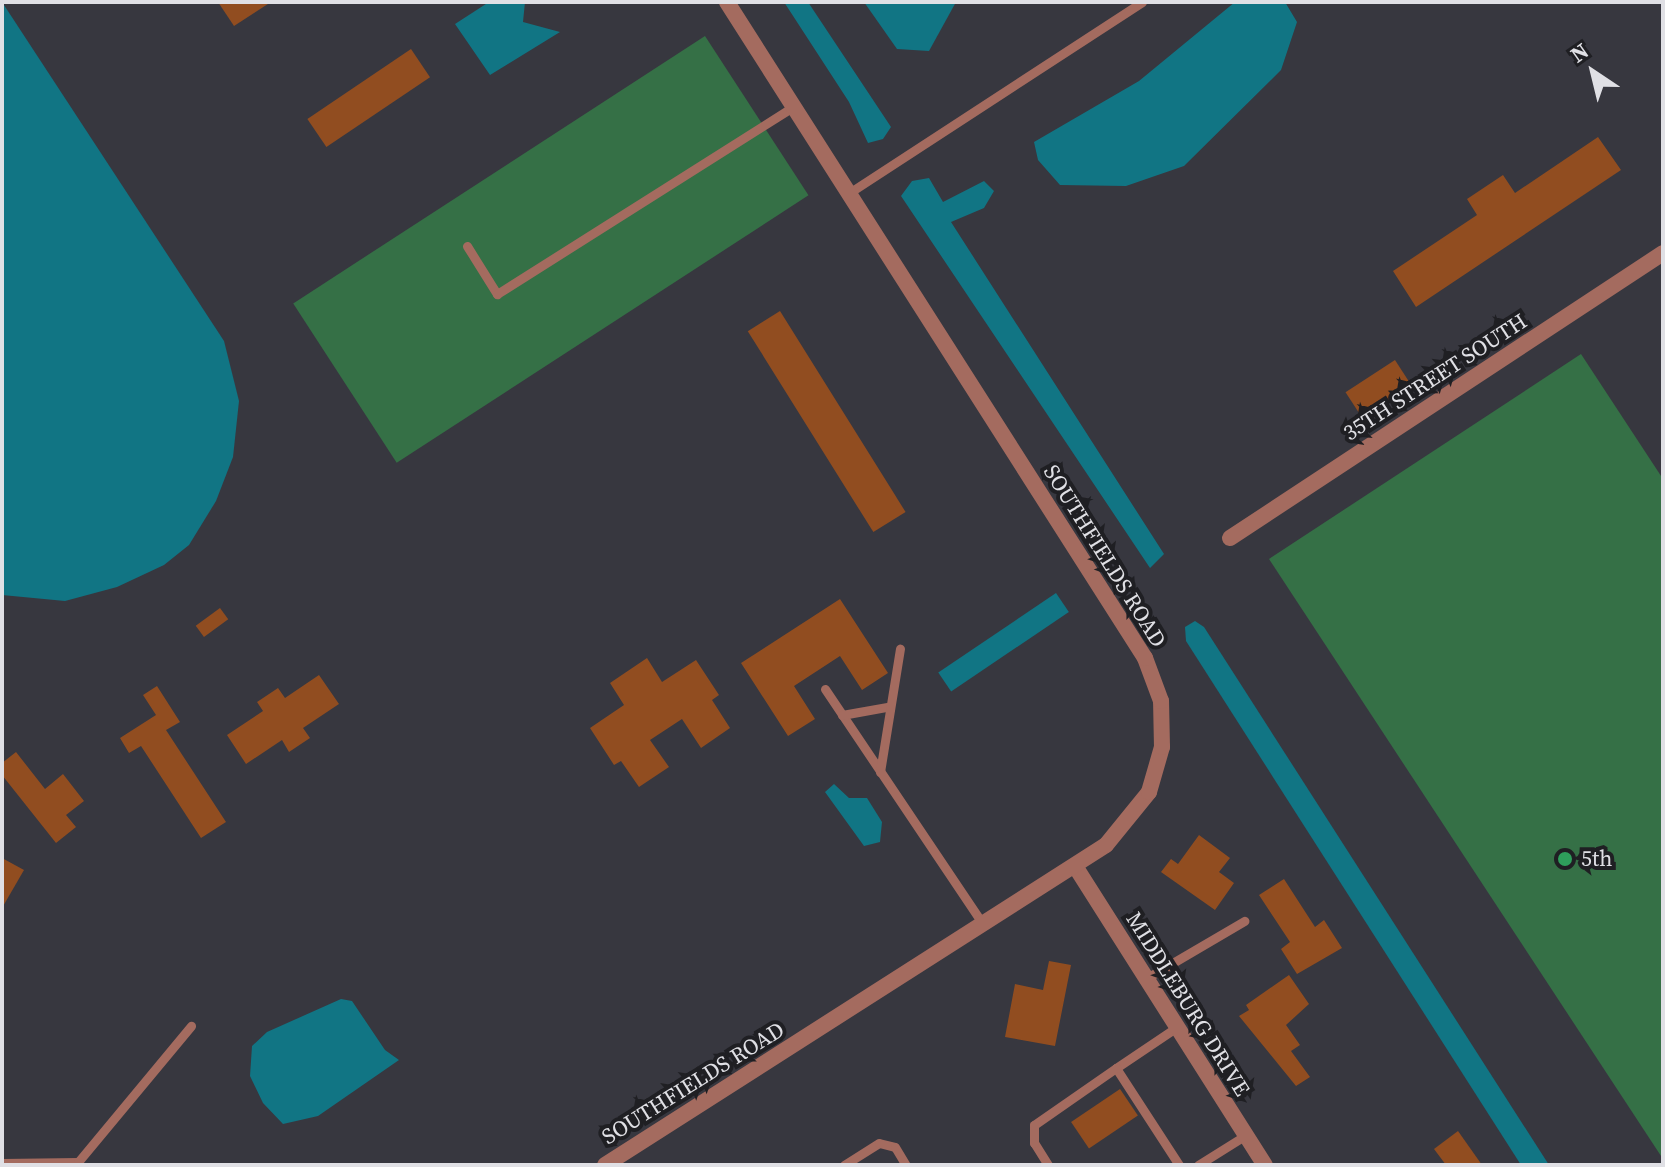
<!DOCTYPE html>
<style>
body{margin:0}
#map{position:relative;width:1665px;height:1167px;overflow:hidden;background:#37373f;font-family:"Source Serif 4",serif}
div>[style]{position:absolute}
[style*='--x']{left:calc(var(--x)*1px);top:calc(var(--y)*1px);width:calc(var(--w)*1px);rotate:calc(var(--a)*1deg)}
.green>*{inset:0;background:#357046;transform-origin:0 0}
.water>*{inset:0;background:#117584;transform-origin:0 0}
.building>*{inset:0;background:#914d20;transform-origin:0 0}
.lane>*{height:9px;margin:-4.5px;padding:0 4.5px;transform-origin:4.5px;border-radius:4.5px;background:#a46b5f}
.street>*{height:16px;margin:-8px;padding:0 8px;transform-origin:8px;border-radius:8px;background:#a46b5f}
.dots>*{width:22px;height:22px;translate:-50% -50%;box-sizing:border-box;border:4px solid #1f1f23;border-radius:50%}
span{translate:-50% -50%;white-space:nowrap;text-align:center;line-height:1.15;-webkit-text-stroke:8px #1f1f23;paint-order:stroke}
.street-label{font-size:22px;color:#e0e0e5}
.poi-label{font-size:22px;color:#e0e0e5}
.left{translate:0 -50%;text-align:left}
.frame{position:absolute;inset:0;border:4px solid #e0e0e5;pointer-events:none}
.north{position:absolute;left:1553px;top:32px;width:80px;height:80px;-webkit-text-stroke:6px #1f1f23;paint-order:stroke;rotate:325deg;font-size:22px;font-weight:700;line-height:32px;text-align:center;color:#e0e0e5}
.north::after{content:'';display:block;margin:auto;width:28px;height:36px;background:#e0e0e5;clip-path:polygon(50% 0,100% 100%,50% 72%,0 100%)}
</style>
<div id="map">
<div class="green">
<div style="left:705px;top:36px;width:190px;height:491px;rotate:57deg"></div>
<div style="clip-path:polygon(1581px 354px,1663px 479px,1663px 1159px,1269px 559px)"></div>
</div>
<div class="water">
<div style="clip-path:polygon(2px 2px,224px 341px,239px 401px,233px 457px,216px 501px,189px 545px,164px 565px,117px 587px,65px 601px,2px 595px)"></div>
<div style="clip-path:polygon(489px 2px,525px 2px,523px 22px,560px 32px,490px 75px,455px 24px)"></div>
<div style="clip-path:polygon(784px 2px,808px 2px,891px 127px,883px 139px,868px 143px,849px 102px)"></div>
<div style="clip-path:polygon(864px 2px,956px 2px,929px 51px,897px 49px)"></div>
<div style="clip-path:polygon(1235px 2px,1285px 2px,1297px 22px,1281px 70px,1184px 166px,1126px 186px,1060px 185px,1038px 160px,1034px 142px,1139px 81px)"></div>
<div style="clip-path:polygon(929px 178px,943px 202px,984px 181px,994px 191px,984px 208px,951px 222px,1164px 554px,1150px 568px,901px 196px,912px 181px)"></div>
<div style="left:1056px;top:593px;width:23px;height:142px;rotate:56deg"></div>
<div style="clip-path:polygon(1195px 621px,1204px 627px,1549px 1165px,1521px 1165px,1186px 641px,1185px 627px)"></div>
<div style="clip-path:polygon(834px 784px,849px 798px,867px 798px,882px 822px,880px 842px,864px 846px,825px 792px)"></div>
<div style="clip-path:polygon(341px 999px,352px 1001px,385px 1050px,399px 1060px,318px 1116px,283px 1124px,263px 1103px,250px 1076px,252px 1046px,267px 1032px)"></div>
</div>
<div class="building">
<div style="clip-path:polygon(218px 2px,271px 2px,234px 26px)"></div>
<div style="left:411px;top:49px;width:34px;height:125px;rotate:56deg"></div>
<div style="clip-path:polygon(1598px 137px,1621px 170px,1416px 307px,1393px 271px,1477px 215px,1467px 199px,1503px 175px,1515px 193px)"></div>
<div style="left:780px;top:311px;width:237px;height:38px;rotate:58deg"></div>
<div style="left:1395px;top:360px;width:30px;height:59px;rotate:57deg"></div>
<div style="clip-path:polygon(840px 599px,888px 673px,862px 690px,840px 656px,794px 686px,815px 719px,788px 736px,741px 663px)"></div>
<div style="left:220px;top:608px;width:14px;height:30px;rotate:54deg"></div>
<div style="clip-path:polygon(647px 658px,662px 682px,696px 660px,719px 695px,712px 700px,730px 728px,701px 748px,682px 719px,650px 740px,669px 767px,639px 787px,621px 761px,614px 765px,590px 728px,624px 705px,610px 683px)"></div>
<div style="clip-path:polygon(319px 675px,339px 704px,303px 728px,310px 738px,289px 752px,282px 740px,246px 764px,227px 735px,263px 711px,257px 702px,278px 688px,285px 698px)"></div>
<div style="clip-path:polygon(157px 686px,180px 722px,166px 730px,226px 822px,201px 838px,141px 746px,129px 753px,120px 738px,156px 715px,143px 695px)"></div>
<div style="clip-path:polygon(16px 752px,45px 789px,63px 774px,84px 801px,66px 815px,76px 827px,56px 843px,2px 775px,2px 763px)"></div>
<div style="clip-path:polygon(1199px 835px,1230px 858px,1219px 872px,1234px 883px,1215px 910px,1161px 872px,1171px 859px,1178px 864px)"></div>
<div style="clip-path:polygon(2px 858px,24px 870px,2px 908px)"></div>
<div style="clip-path:polygon(1284px 879px,1315px 927px,1324px 920px,1342px 948px,1297px 974px,1281px 949px,1290px 942px,1259px 895px)"></div>
<div style="clip-path:polygon(1049px 961px,1071px 965px,1055px 1046px,1005px 1037px,1015px 984px,1043px 990px)"></div>
<div style="clip-path:polygon(1289px 975px,1309px 1004px,1286px 1025px,1300px 1045px,1291px 1051px,1310px 1077px,1296px 1086px,1239px 1016px,1249px 1010px,1246px 1005px)"></div>
<div style="left:1120px;top:1089px;width:32px;height:59px;rotate:56deg"></div>
<div style="clip-path:polygon(1458px 1131px,1482px 1165px,1446px 1165px,1434px 1149px)"></div>
</div>
<div class="lane">
<div style="--x:849;--y:193;--w:350;--a:-33.1"></div>
<div style="--x:467;--y:246;--w:57;--a:58"></div>
<div style="--x:497;--y:294;--w:352;--a:-32.3"></div>
<div style="--x:825;--y:689;--w:283;--a:56.1"></div>
<div style="--x:842;--y:715;--w:46;--a:-10.1"></div>
<div style="--x:880;--y:772;--w:125;--a:-80.8"></div>
<div style="--x:1147;--y:978;--w:113;--a:-30.4"></div>
<div style="--x:1177;--y:1027;--w:73;--a:146.1"></div>
<div style="--x:1116;--y:1068;--w:116;--a:57"></div>
<div style="--x:2;--y:1163;--w:76;--a:-0.8"></div>
<div style="--x:78;--y:1162;--w:177;--a:-50.3"></div>
<div style="--x:844;--y:1165;--w:41;--a:-32.2"></div>
<div style="--x:879;--y:1143;--w:16;--a:14"></div>
<div style="--x:895;--y:1147;--w:21;--a:59"></div>
<div style="--x:1048;--y:1165;--w:26;--a:-122"></div>
<div style="--x:1034;--y:1143;--w:18;--a:-90"></div>
<div style="--x:1034;--y:1125;--w:100;--a:-34.8"></div>
<div style="--x:1198;--y:1165;--w:57;--a:-32"></div>
</div>
<div class="street">
<div style="--x:1230;--y:538;--w:518;--a:-33.35"></div>
<div style="--x:1075;--y:866;--w:354;--a:57.6"></div>
<div style="--x:605;--y:1165;--w:594;--a:-32.57"></div>
<div style="--x:1106;--y:845;--w:68;--a:-50.9"></div>
<div style="--x:1149;--y:792;--w:47;--a:-73.9"></div>
<div style="--x:1162;--y:747;--w:46;--a:-91.2"></div>
<div style="--x:1161;--y:701;--w:46;--a:-110.4"></div>
<div style="--x:1145;--y:658;--w:778;--a:-122.51"></div>
</div>
<div class="dots">
<div style="left:1565px;top:859px;background:#2e9e5b"></div>
</div>
<div class="street-label">
<span style="left:1435px;top:377px;rotate:-33deg">35TH STREET SOUTH</span>
<span style="left:1105px;top:556px;rotate:58deg">SOUTHFIELDS ROAD</span>
<span style="left:1188px;top:1004px;rotate:58deg">MIDDLEBURG DRIVE</span>
<span style="left:693px;top:1083px;rotate:-32deg">SOUTHFIELDS ROAD</span>
</div>
<div class="poi-label">
<span class="left" style="left:1581px;top:859px">5th</span>
</div>
<div class="frame"></div>
<div class="north">N</div>
</div>
